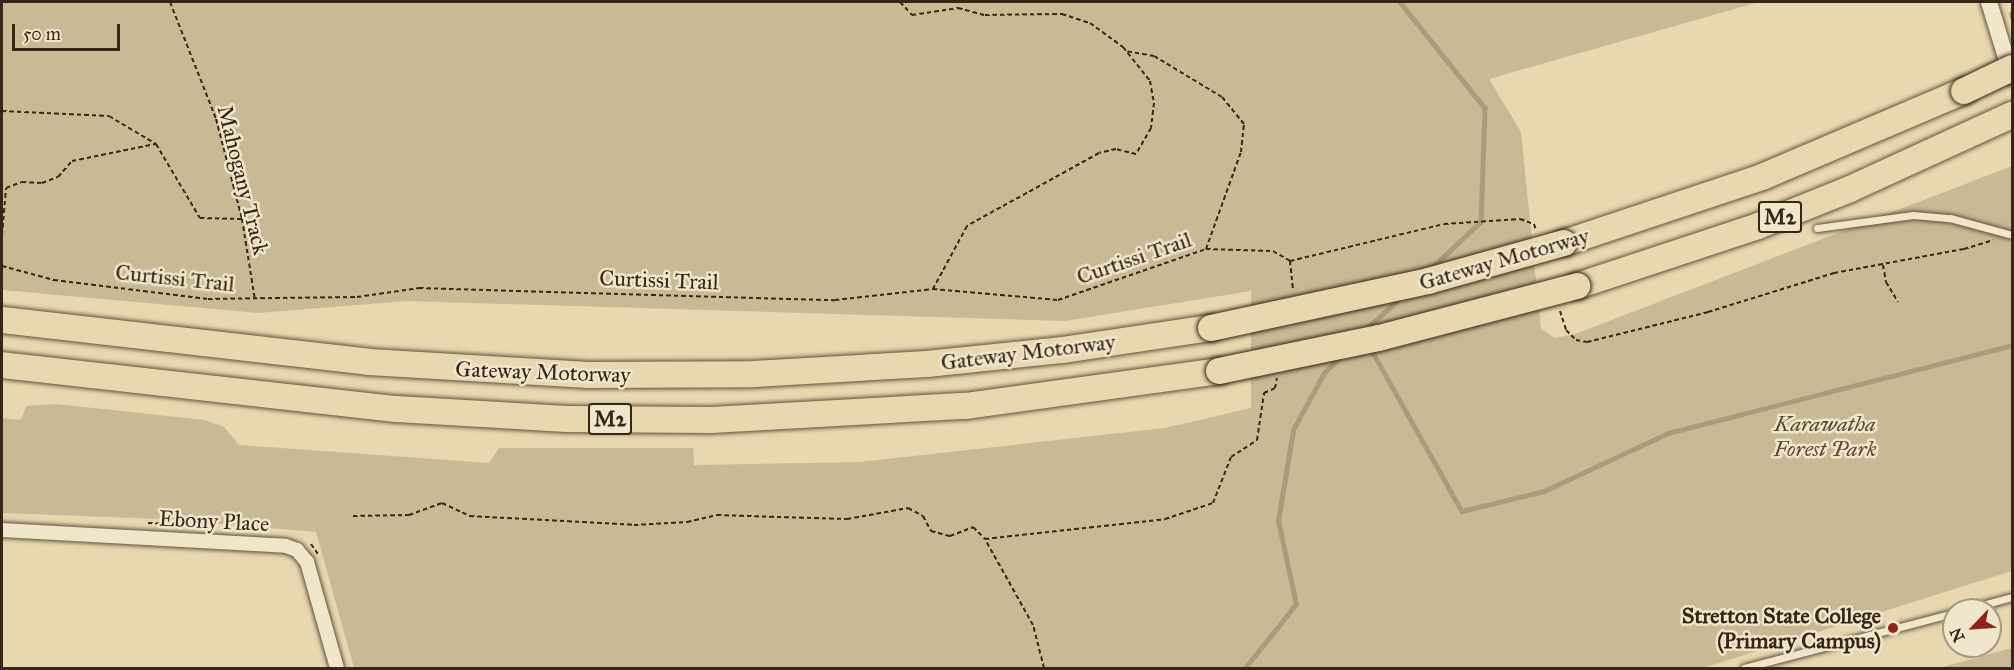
<!DOCTYPE html>
<style>
body{margin:0}
#map{position:relative;width:2014px;height:670px;overflow:hidden;background:#e7d8b0;font-family:"IM FELL Great Primer",serif}
div>[style]{position:absolute}
[style*='--x']{left:calc(var(--x)*1px);top:calc(var(--y)*1px);width:calc(var(--w)*1px);rotate:calc(var(--a)*1deg)}
.green>*{inset:0;background:#c9ba96}
.stream>*{height:4.5px;margin:-2.25px;padding:0 2.25px;transform-origin:2.25px;border-radius:2.25px;background:#aa9b7c}
.path>*{height:2px;margin-top:-1px;transform-origin:0;background:repeating-linear-gradient(90deg,#352617 0 4.5px,transparent 0 7.5px)}
.roads{filter:drop-shadow(0 0 2px #62523d) drop-shadow(0 0 2px #62523d)}
.service>*{height:7px;margin:-3.5px;padding:0 3.5px;transform-origin:3.5px;border-radius:3.5px;background:#efe6cc}
.minor>*{height:14px;margin:-7px;padding:0 7px;transform-origin:7px;border-radius:7px;background:#efe6cc}
.tertiary>*{height:16px;margin:-8px;padding:0 8px;transform-origin:8px;border-radius:8px;background:#efe6cc}
.motorway>*{height:26px;margin:-13px;padding:0 13px;transform-origin:13px;border-radius:13px;background:#e7d8b0}
.bridges{filter:drop-shadow(0 0 2px #352617) drop-shadow(0 0 2px #352617)}
.motorway-bridge>*{height:26px;margin:-13px;padding:0 13px;transform-origin:13px;border-radius:13px;background:#e7d8b0}
.dots>*{width:16px;height:16px;translate:-50% -50%;box-sizing:border-box;border:3px solid #efe6cc;border-radius:50%}
span{translate:-50% -50%;white-space:nowrap;text-align:center;line-height:1.15;-webkit-text-stroke:5px #efe6cc;paint-order:stroke}
.shield-label span{padding:2px 4px;background:#efe6cc;border:2px solid;border-radius:4px;-webkit-text-stroke-width:0}
.shield-label{font-size:21px;color:#352617;font-weight:700}
.street-label{font-size:22px;color:#352617}
.park-label{font-size:22px;color:#5a4b37;font-style:italic}
.poi-label{font-size:22px;color:#352617;font-weight:700}
.right{translate:-100% -50%;text-align:right}
.frame{position:absolute;inset:0;border:3px solid #352617;pointer-events:none}
.north{position:absolute;left:1942px;top:598px;width:60px;height:60px;box-sizing:border-box;background:#efe6cc;border:2px solid #a59984;border-radius:50%;rotate:245deg;font-size:16px;font-weight:700;line-height:24px;text-align:center;color:#352617}
.north::after{content:'';display:block;margin:auto;width:21px;height:27px;background:#8f2418;clip-path:polygon(50% 0,100% 100%,50% 72%,0 100%)}
.scale{position:absolute;left:12px;top:24px;width:108px;height:27px;box-sizing:border-box;border:3px solid #352617;border-top:0;padding-left:8px;font-size:18px;line-height:21px;white-space:nowrap;color:#352617;-webkit-text-stroke:4px #efe6cc;paint-order:stroke}
</style>
<div id="map">
<div class="green">
<div style="clip-path:polygon(2px 2px,1759px 2px,1489px 79px,1521px 132px,1541px 329px,1555px 338px,1575px 334px,2012px 166px,2012px 571px,1703px 668px,354px 668px,316px 532px,163px 519px,2px 513px,2px 418px,21px 420px,26px 406px,56px 404px,205px 420px,224px 427px,239px 445px,489px 463px,499px 448px,693px 448px,694px 465px,860px 462px,1165px 428px,1251px 408px,1251px 291px,1065px 321px,407px 301px,258px 313px,2px 290px)"></div>
<div style="clip-path:polygon(2012px 648px,2012px 668px,1939px 668px)"></div>
</div>
<div class="stream">
<div style="--x:1400;--y:2;--w:136;--a:51.3"></div>
<div style="--x:1485;--y:108;--w:114;--a:92"></div>
<div style="--x:1481;--y:222;--w:69;--a:136.8"></div>
<div style="--x:2012;--y:13;--w:3;--a:90"></div>
<div style="--x:1365;--y:330;--w:49;--a:-42.5"></div>
<div style="--x:1371;--y:349;--w:186;--a:60.7"></div>
<div style="--x:1462;--y:511;--w:84;--a:-13.7"></div>
<div style="--x:1544;--y:491;--w:137;--a:-25.1"></div>
<div style="--x:1668;--y:433;--w:355;--a:-14.3"></div>
<div style="--x:1245;--y:668;--w:82;--a:-51.4"></div>
<div style="--x:1296;--y:604;--w:85;--a:-102.2"></div>
<div style="--x:1278;--y:521;--w:92;--a:-80.6"></div>
<div style="--x:1293;--y:430;--w:65;--a:-61.5"></div>
<div style="--x:1324;--y:373;--w:24;--a:-45"></div>
</div>
<div class="path">
<div style="--x:170;--y:2;--w:126;--a:68.5"></div>
<div style="--x:216;--y:119;--w:103;--a:75.4"></div>
<div style="--x:242;--y:219;--w:82;--a:80.9"></div>
<div style="--x:900;--y:2;--w:18;--a:47"></div>
<div style="--x:912;--y:15;--w:47;--a:-8.7"></div>
<div style="--x:958;--y:8;--w:28;--a:15"></div>
<div style="--x:985;--y:15;--w:77;--a:-0.7"></div>
<div style="--x:1062;--y:14;--w:29;--a:18"></div>
<div style="--x:1090;--y:23;--w:41;--a:36"></div>
<div style="--x:1123;--y:47;--w:43;--a:51.5"></div>
<div style="--x:1150;--y:81;--w:22;--a:80"></div>
<div style="--x:1154;--y:103;--w:25;--a:97"></div>
<div style="--x:1151;--y:128;--w:30;--a:120"></div>
<div style="--x:1136;--y:154;--w:21;--a:-166"></div>
<div style="--x:1116;--y:149;--w:17;--a:167"></div>
<div style="--x:1099;--y:153;--w:151;--a:151.1"></div>
<div style="--x:967;--y:226;--w:72;--a:118.4"></div>
<div style="--x:2;--y:111;--w:107;--a:2.7"></div>
<div style="--x:109;--y:116;--w:55;--a:30.8"></div>
<div style="--x:156;--y:144;--w:86;--a:59.3"></div>
<div style="--x:200;--y:218;--w:42;--a:1.4"></div>
<div style="--x:2;--y:235;--w:47;--a:-85.1"></div>
<div style="--x:6;--y:188;--w:17;--a:-21"></div>
<div style="--x:22;--y:182;--w:20;--a:3"></div>
<div style="--x:42;--y:183;--w:17;--a:-21"></div>
<div style="--x:58;--y:177;--w:21;--a:-49"></div>
<div style="--x:72;--y:161;--w:85;--a:-11.6"></div>
<div style="--x:1206;--y:249;--w:67;--a:1.7"></div>
<div style="--x:1273;--y:251;--w:20;--a:30"></div>
<div style="--x:1290;--y:261;--w:30;--a:84"></div>
<div style="--x:1290;--y:261;--w:158;--a:-13.5"></div>
<div style="--x:1444;--y:224;--w:76;--a:-3.8"></div>
<div style="--x:1520;--y:219;--w:15;--a:20"></div>
<div style="--x:1534;--y:224;--w:6;--a:72"></div>
<div style="--x:1883;--y:265;--w:17;--a:80"></div>
<div style="--x:1886;--y:282;--w:23;--a:59"></div>
<div style="--x:2;--y:266;--w:54;--a:15.1"></div>
<div style="--x:54;--y:280;--w:155;--a:7"></div>
<div style="--x:208;--y:299;--w:149;--a:-0.8"></div>
<div style="--x:357;--y:297;--w:63;--a:-8.3"></div>
<div style="--x:419;--y:288;--w:416;--a:1.7"></div>
<div style="--x:835;--y:300;--w:99;--a:-6.4"></div>
<div style="--x:933;--y:289;--w:125;--a:5"></div>
<div style="--x:1058;--y:300;--w:157;--a:-19"></div>
<div style="--x:1206;--y:249;--w:103;--a:-70.2"></div>
<div style="--x:1241;--y:152;--w:28;--a:-84"></div>
<div style="--x:1244;--y:124;--w:35;--a:-129"></div>
<div style="--x:1222;--y:97;--w:79;--a:-148.9"></div>
<div style="--x:1154;--y:56;--w:28;--a:-170"></div>
<div style="--x:1560;--y:311;--w:20;--a:72"></div>
<div style="--x:1566;--y:330;--w:14;--a:45"></div>
<div style="--x:1576;--y:340;--w:11;--a:10"></div>
<div style="--x:1587;--y:342;--w:125;--a:-13.9"></div>
<div style="--x:1708;--y:312;--w:132;--a:-17.2"></div>
<div style="--x:1834;--y:273;--w:132;--a:-10.5"></div>
<div style="--x:1964;--y:249;--w:30;--a:-17"></div>
<div style="--x:353;--y:516;--w:56;--a:-1"></div>
<div style="--x:409;--y:515;--w:35;--a:-20"></div>
<div style="--x:442;--y:503;--w:31;--a:25"></div>
<div style="--x:470;--y:516;--w:164;--a:3.1"></div>
<div style="--x:634;--y:525;--w:53;--a:-3.2"></div>
<div style="--x:687;--y:522;--w:31;--a:-13"></div>
<div style="--x:717;--y:515;--w:130;--a:1.8"></div>
<div style="--x:847;--y:519;--w:62;--a:-10.2"></div>
<div style="--x:908;--y:508;--w:17;--a:28"></div>
<div style="--x:923;--y:516;--w:17;--a:62"></div>
<div style="--x:931;--y:531;--w:20;--a:15"></div>
<div style="--x:950;--y:536;--w:25;--a:-21"></div>
<div style="--x:973;--y:527;--w:17;--a:45"></div>
<div style="--x:148;--y:523;--w:24;--a:2"></div>
<div style="--x:311;--y:544;--w:12;--a:55"></div>
<div style="--x:1044;--y:668;--w:44;--a:-104.3"></div>
<div style="--x:1033;--y:625;--w:98;--a:-119.2"></div>
<div style="--x:985;--y:539;--w:181;--a:-6.3"></div>
<div style="--x:1165;--y:519;--w:51;--a:-18.4"></div>
<div style="--x:1213;--y:503;--w:49;--a:-68.6"></div>
<div style="--x:1231;--y:457;--w:31;--a:-33"></div>
<div style="--x:1257;--y:440;--w:48;--a:-81.5"></div>
<div style="--x:1264;--y:393;--w:12;--a:-24"></div>
<div style="--x:1275;--y:388;--w:10;--a:-79"></div>
</div>
<div class="roads">
<div class="service">
<div style="--x:1817;--y:228;--w:97;--a:-7.7"></div>
<div style="--x:1913;--y:215;--w:37;--a:5"></div>
<div style="--x:1950;--y:218;--w:64;--a:15.3"></div>
<div style="--x:1964;--y:610;--w:50;--a:-15.2"></div>
<div style="--x:1744;--y:668;--w:217;--a:-14.7"></div>
</div>
<div class="minor">
<div style="--x:2;--y:530;--w:284;--a:3.2"></div>
<div style="--x:286;--y:546;--w:12;--a:20"></div>
<div style="--x:297;--y:550;--w:16;--a:50"></div>
<div style="--x:307;--y:562;--w:110;--a:74.2"></div>
</div>
<div class="tertiary">
<div style="--x:1989;--y:2;--w:78;--a:73"></div>
</div>
<div class="motorway">
<div style="--x:1564;--y:243;--w:209;--a:-18.4"></div>
<div style="--x:1762;--y:177;--w:220;--a:-23.1"></div>
<div style="--x:1577;--y:286;--w:191;--a:-18.3"></div>
<div style="--x:1758;--y:226;--w:99;--a:-21.9"></div>
<div style="--x:1850;--y:189;--w:178;--a:-24.6"></div>
<div style="--x:2;--y:320;--w:369;--a:6.5"></div>
<div style="--x:369;--y:362;--w:220;--a:3.4"></div>
<div style="--x:589;--y:375;--w:165;--a:-0.3"></div>
<div style="--x:754;--y:374;--w:173;--a:-3.3"></div>
<div style="--x:927;--y:364;--w:137;--a:-5.9"></div>
<div style="--x:1063;--y:350;--w:150;--a:-8.5"></div>
<div style="--x:2;--y:365;--w:397;--a:6.4"></div>
<div style="--x:397;--y:409;--w:170;--a:3.4"></div>
<div style="--x:567;--y:419;--w:144;--a:0.4"></div>
<div style="--x:711;--y:420;--w:254;--a:-3.2"></div>
<div style="--x:965;--y:406;--w:256;--a:-7.8"></div>
</div>
</div>
<div class="bridges">
<div class="motorway-bridge">
<div style="--x:1964;--y:91;--w:53;--a:-25.6"></div>
<div style="--x:1211;--y:328;--w:222;--a:-12.2"></div>
<div style="--x:1428;--y:281;--w:141;--a:-15.6"></div>
<div style="--x:1219;--y:371;--w:163;--a:-11.7"></div>
<div style="--x:1379;--y:338;--w:205;--a:-14.7"></div>
</div>
</div>
<div class="dots">
<div style="left:1893px;top:628px;background:#8f2418"></div>
</div>
<div class="shield-label">
<span style="left:1780px;top:217px">M2</span>
<span style="left:610px;top:419px">M2</span>
</div>
<div class="street-label">
<span style="left:243px;top:180px;rotate:76deg">Mahogany Track</span>
<span style="left:1134px;top:258px;rotate:-19deg">Curtissi Trail</span>
<span style="left:1504px;top:259px;rotate:-16deg">Gateway Motorway</span>
<span style="left:175px;top:278px;rotate:6deg">Curtissi Trail</span>
<span style="left:659px;top:280px;rotate:2deg">Curtissi Trail</span>
<span style="left:1028px;top:352px;rotate:-7deg">Gateway Motorway</span>
<span style="left:543px;top:372px;rotate:2deg">Gateway Motorway</span>
<span style="left:214px;top:521px;rotate:3deg">Ebony Place</span>
</div>
<div class="park-label">
<span style="left:1825px;top:436px">Karawatha<br>Forest Park</span>
</div>
<div class="poi-label">
<span class="right" style="left:1881px;top:628px">Stretton State College<br>(Primary Campus)</span>
</div>
<div class="frame"></div>
<div class="north">N</div>
<div class="scale">50 m</div>
</div>
